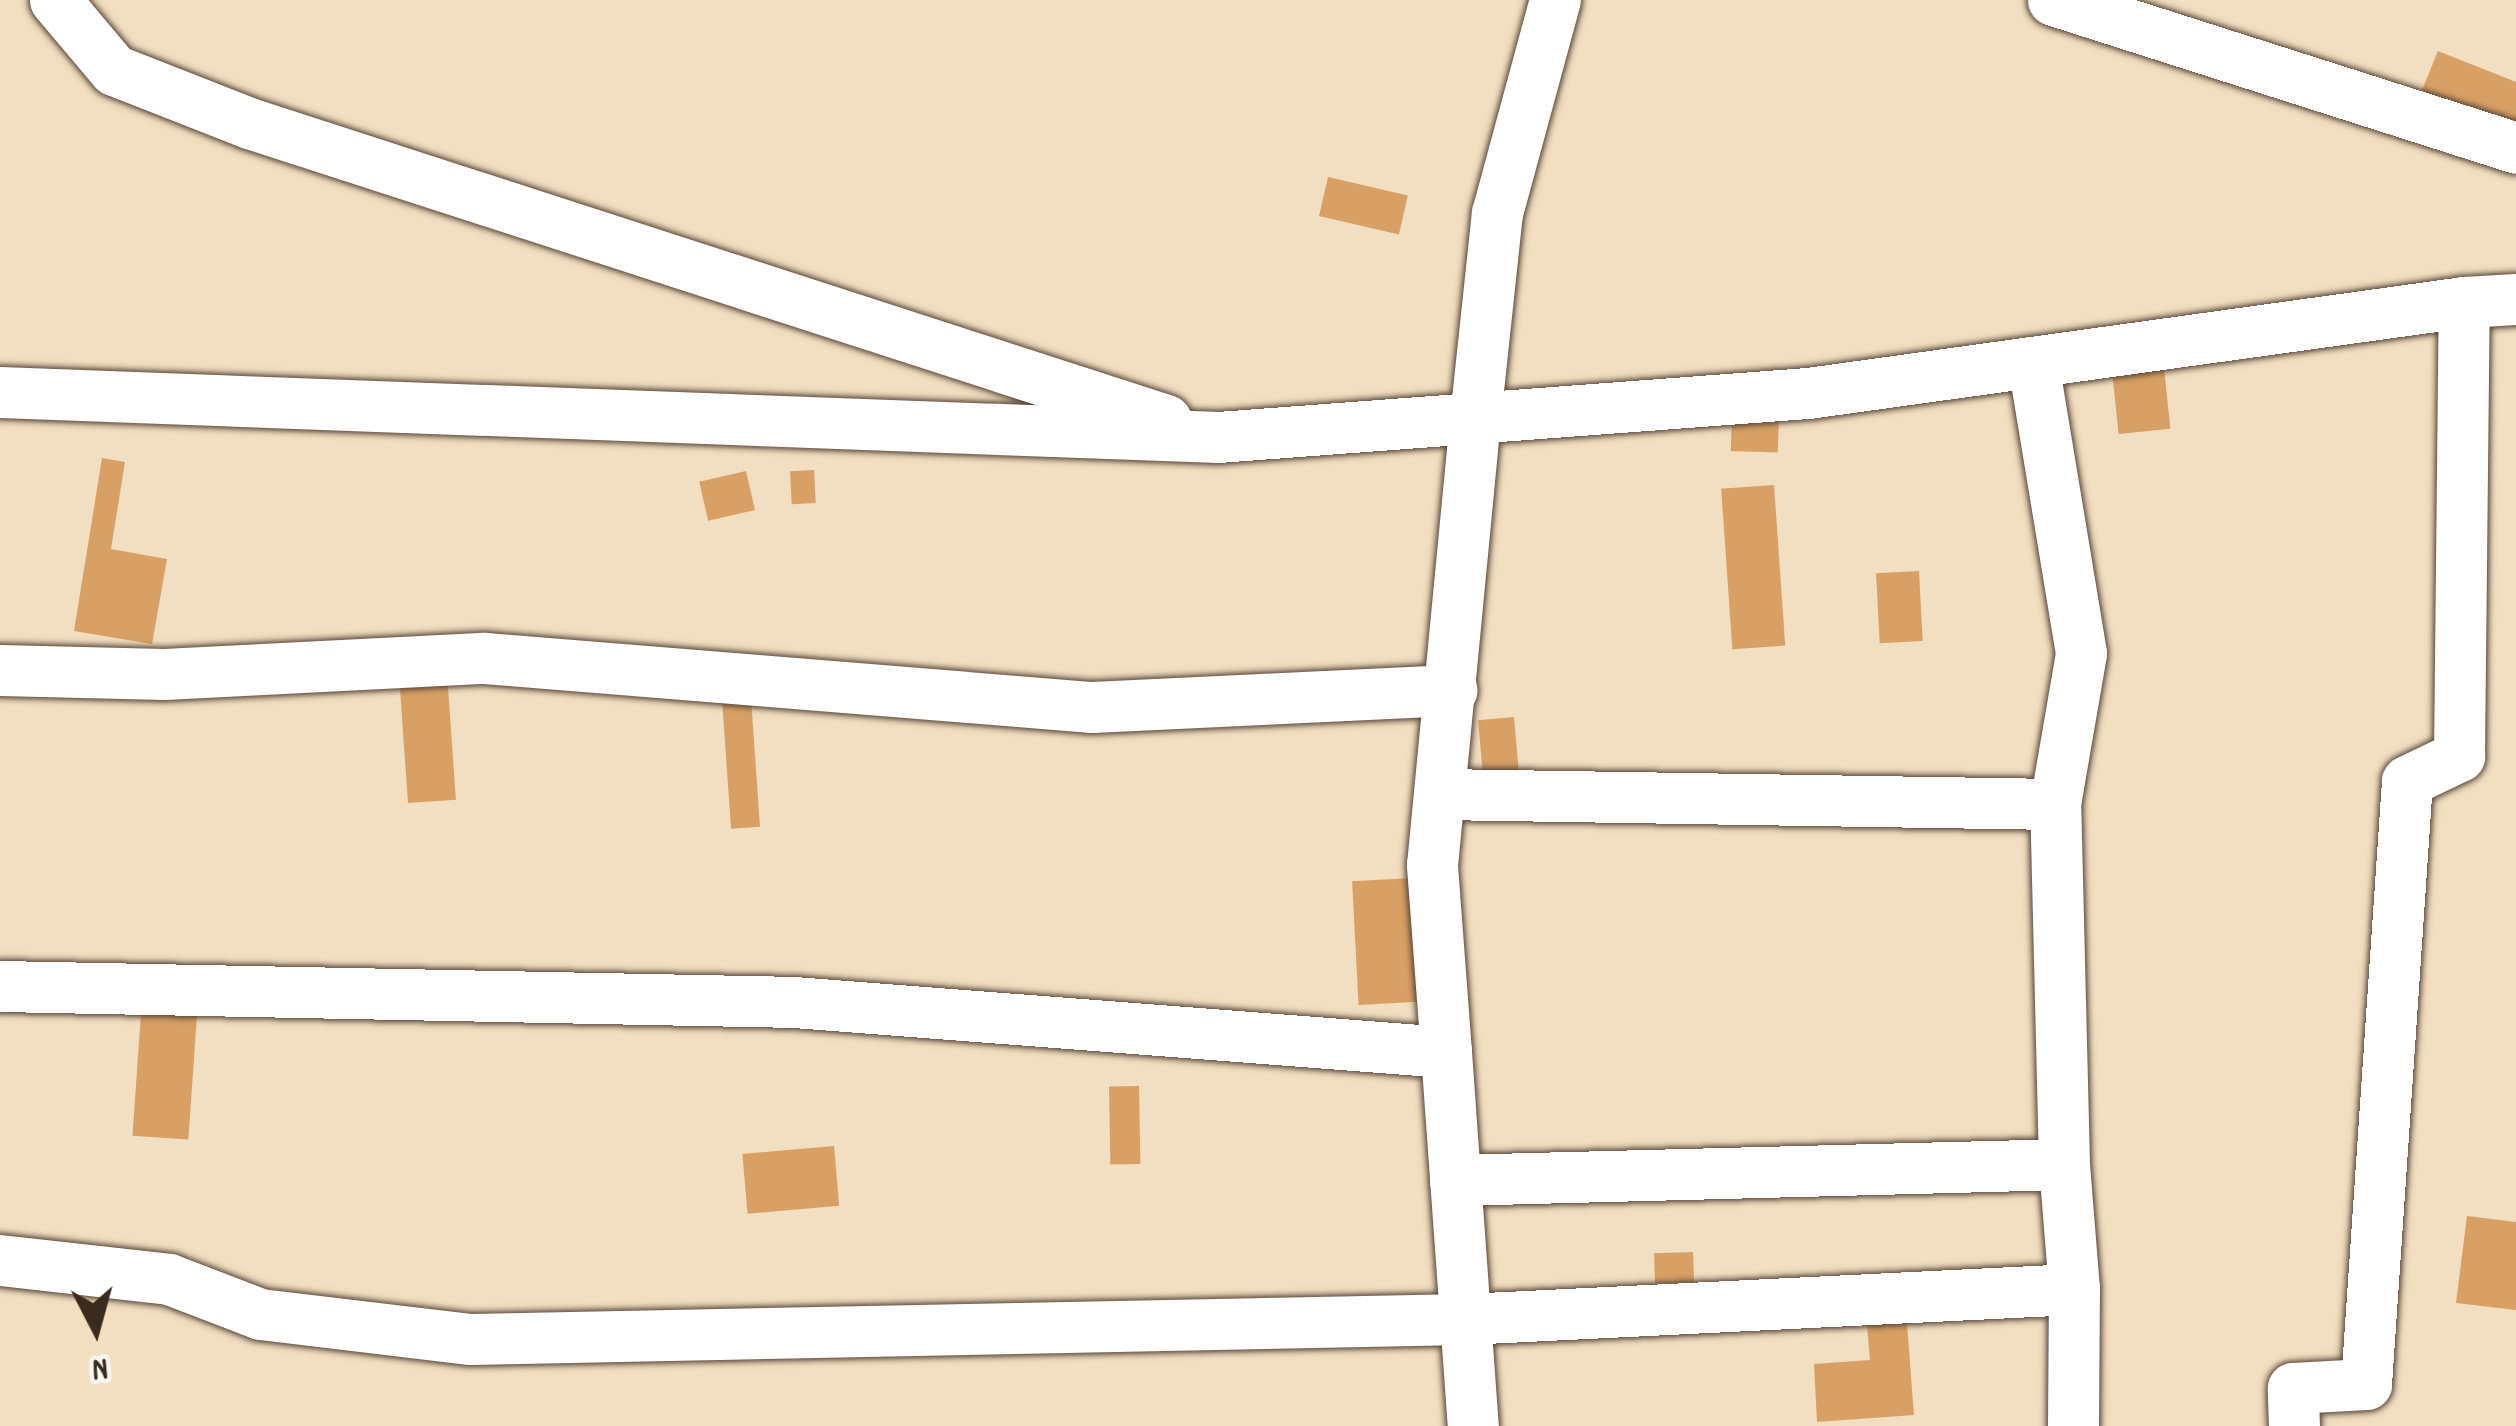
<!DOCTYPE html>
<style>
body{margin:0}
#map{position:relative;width:2516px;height:1426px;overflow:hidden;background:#f2dec0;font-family:Dekko,sans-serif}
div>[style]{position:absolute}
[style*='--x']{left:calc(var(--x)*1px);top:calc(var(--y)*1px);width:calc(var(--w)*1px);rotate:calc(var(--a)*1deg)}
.building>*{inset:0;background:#d9a065;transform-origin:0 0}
.roads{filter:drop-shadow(0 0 3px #564536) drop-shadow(0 0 3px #564536)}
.street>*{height:51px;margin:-25.5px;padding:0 25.5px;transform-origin:25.5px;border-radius:25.5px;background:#fff}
span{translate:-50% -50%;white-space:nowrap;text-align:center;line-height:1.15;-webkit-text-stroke:12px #f6f6f2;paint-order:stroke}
.north{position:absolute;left:36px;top:1270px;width:120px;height:120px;-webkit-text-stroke:9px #f6f6f2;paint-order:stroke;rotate:174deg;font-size:33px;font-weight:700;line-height:48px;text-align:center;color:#3b2a1e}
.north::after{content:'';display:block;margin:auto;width:42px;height:54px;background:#3b2a1e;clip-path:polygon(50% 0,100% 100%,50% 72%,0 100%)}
</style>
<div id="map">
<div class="building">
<div style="clip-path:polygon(2438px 51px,2516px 82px,2516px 134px,2420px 95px)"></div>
<div style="left:1328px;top:177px;width:82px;height:40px;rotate:13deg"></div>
<div style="left:2164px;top:368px;width:61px;height:52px;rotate:84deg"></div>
<div style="left:1732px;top:415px;width:47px;height:36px;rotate:2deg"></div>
<div style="clip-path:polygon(102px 458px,125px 462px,111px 549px,167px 559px,152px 644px,74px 631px)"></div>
<div style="left:814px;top:470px;width:33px;height:24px;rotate:87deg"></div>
<div style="left:746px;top:471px;width:40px;height:48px;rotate:77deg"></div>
<div style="left:1774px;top:485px;width:161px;height:53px;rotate:86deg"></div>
<div style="left:1919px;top:571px;width:70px;height:43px;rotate:87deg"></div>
<div style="left:447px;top:673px;width:127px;height:48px;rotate:86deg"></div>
<div style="left:750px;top:684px;width:143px;height:29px;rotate:86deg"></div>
<div style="left:1514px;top:717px;width:63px;height:36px;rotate:85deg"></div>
<div style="left:1412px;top:878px;width:124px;height:60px;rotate:87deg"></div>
<div style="left:142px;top:999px;width:56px;height:137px;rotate:4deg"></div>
<div style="left:1139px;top:1086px;width:78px;height:30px;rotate:89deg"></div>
<div style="left:834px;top:1146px;width:60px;height:92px;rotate:85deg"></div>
<div style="clip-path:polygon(2467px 1216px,2516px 1222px,2516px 1310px,2456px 1303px)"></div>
<div style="left:1693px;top:1252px;width:30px;height:39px;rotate:88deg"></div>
<div style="clip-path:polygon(1906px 1311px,1914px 1415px,1817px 1422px,1814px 1364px,1870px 1360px,1866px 1315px)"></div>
</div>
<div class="roads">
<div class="street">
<div style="--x:55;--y:0;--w:92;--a:49.9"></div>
<div style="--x:114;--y:70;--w:145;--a:21.4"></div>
<div style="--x:249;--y:123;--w:964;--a:17.95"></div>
<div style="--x:2053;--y:0;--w:486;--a:17.7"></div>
<div style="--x:0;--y:392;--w:1219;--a:2.12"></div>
<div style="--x:1218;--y:437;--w:592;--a:-4.27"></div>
<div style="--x:1808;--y:393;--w:662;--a:-7.9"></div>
<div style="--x:0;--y:670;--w:164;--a:1.4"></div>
<div style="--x:164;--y:674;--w:321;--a:-2.9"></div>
<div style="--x:485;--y:658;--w:609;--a:4.62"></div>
<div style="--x:1092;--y:707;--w:360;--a:-2.7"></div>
<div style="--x:1440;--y:794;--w:615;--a:0.93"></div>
<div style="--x:2055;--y:804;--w:153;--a:-80.2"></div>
<div style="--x:2081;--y:653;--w:295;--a:-99.4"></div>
<div style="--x:0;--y:986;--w:794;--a:1.15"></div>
<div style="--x:794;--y:1002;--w:654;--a:4.39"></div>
<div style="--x:1446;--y:1052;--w:375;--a:85.9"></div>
<div style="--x:1446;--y:1052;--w:188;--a:-94.3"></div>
<div style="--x:1432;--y:865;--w:449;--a:-84.5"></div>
<div style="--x:1475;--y:418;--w:206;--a:-83.9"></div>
<div style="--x:1497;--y:213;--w:221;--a:-74.8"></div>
<div style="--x:1455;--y:1180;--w:609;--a:-1.5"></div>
<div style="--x:2064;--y:1164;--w:360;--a:-91.4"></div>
<div style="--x:0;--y:1260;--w:170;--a:6.4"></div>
<div style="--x:169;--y:1279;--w:97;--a:21"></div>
<div style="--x:260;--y:1314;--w:212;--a:6.8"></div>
<div style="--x:471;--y:1339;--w:994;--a:-1.15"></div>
<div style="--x:1465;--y:1319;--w:610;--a:-2.82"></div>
<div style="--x:2074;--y:1289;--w:125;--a:-94.6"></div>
<div style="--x:2073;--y:1426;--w:137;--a:-89.6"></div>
<div style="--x:2294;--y:1426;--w:38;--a:-92"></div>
<div style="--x:2293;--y:1388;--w:73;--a:-3.1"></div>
<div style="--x:2366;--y:1384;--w:604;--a:-86.11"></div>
<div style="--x:2407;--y:781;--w:58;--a:-25.7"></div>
<div style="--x:2459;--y:756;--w:454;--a:-89.4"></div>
<div style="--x:2464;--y:302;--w:52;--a:-3.3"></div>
</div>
</div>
<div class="north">N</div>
</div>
